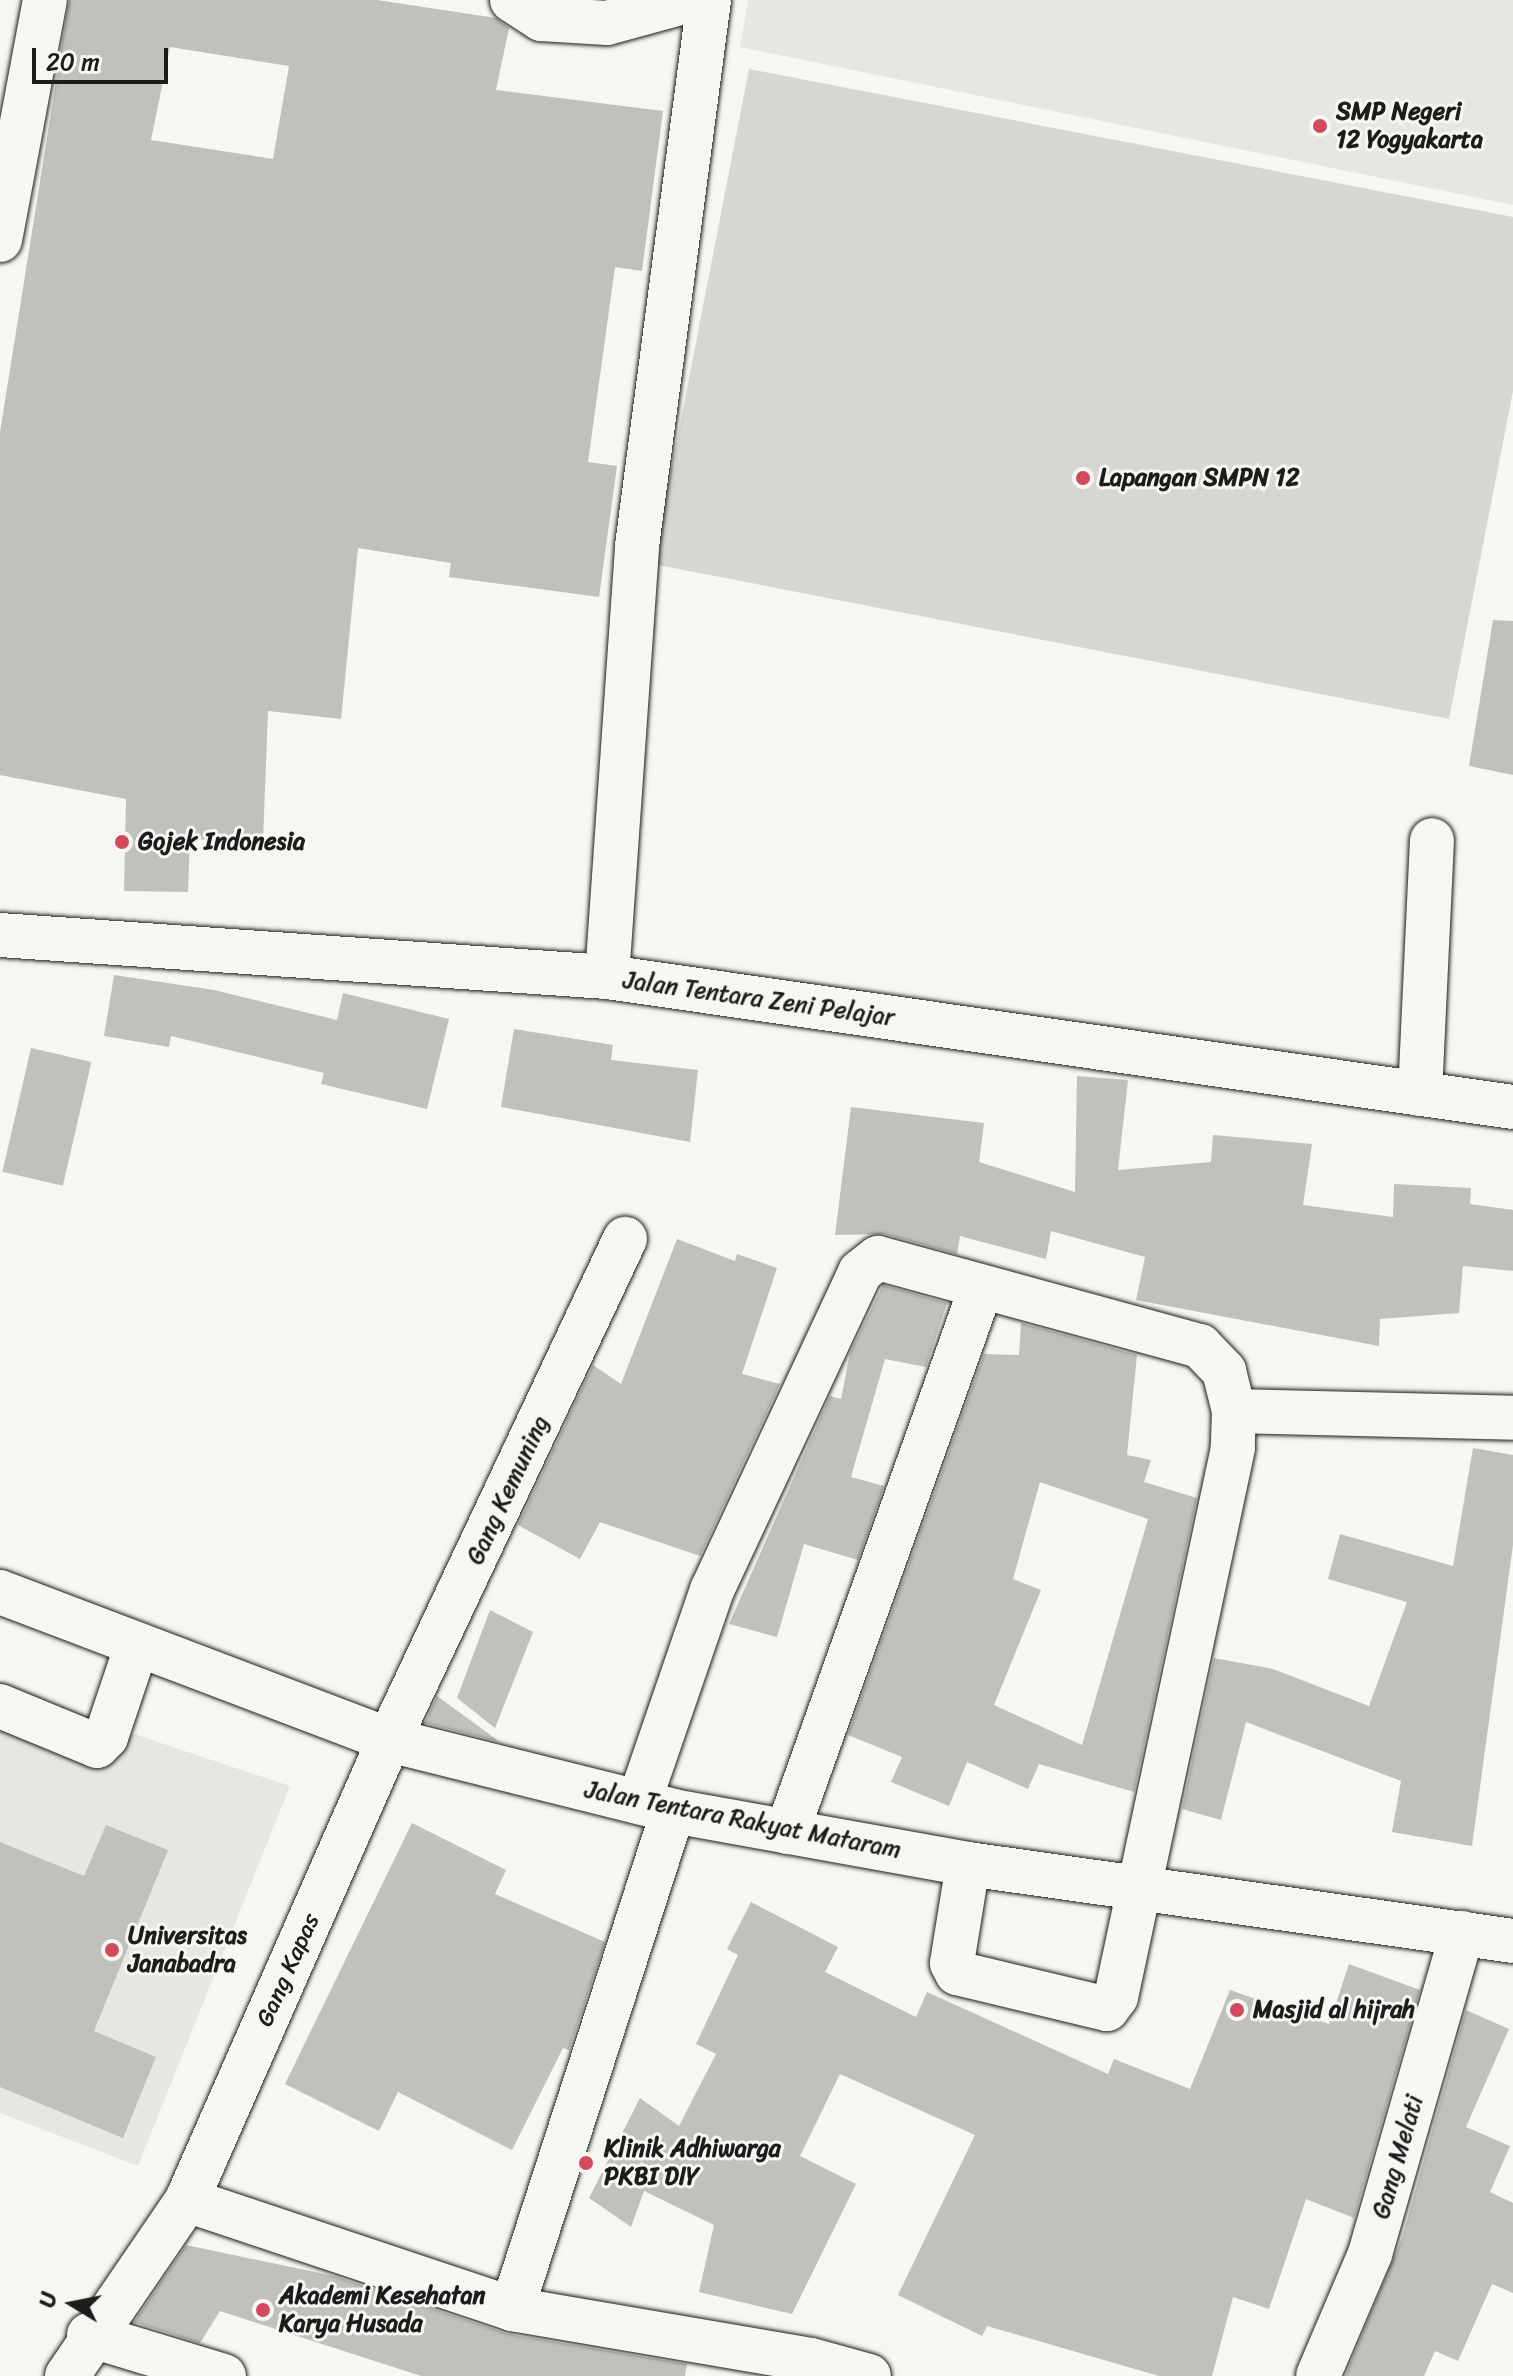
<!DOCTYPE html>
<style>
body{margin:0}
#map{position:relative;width:1513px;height:2376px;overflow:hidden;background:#f6f6f2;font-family:Sriracha,sans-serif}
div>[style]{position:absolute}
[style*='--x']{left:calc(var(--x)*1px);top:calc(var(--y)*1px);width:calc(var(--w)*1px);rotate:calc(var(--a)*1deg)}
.built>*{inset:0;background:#e6e6e2}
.green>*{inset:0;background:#d6d6d2}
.building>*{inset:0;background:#c0c0bd;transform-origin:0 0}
.roads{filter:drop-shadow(0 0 2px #1c1c1c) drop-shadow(0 0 2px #1c1c1c)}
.minor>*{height:44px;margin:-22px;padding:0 22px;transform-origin:22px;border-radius:22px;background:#f6f6f2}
.dots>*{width:22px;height:22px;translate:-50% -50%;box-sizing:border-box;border:4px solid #f6f6f2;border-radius:50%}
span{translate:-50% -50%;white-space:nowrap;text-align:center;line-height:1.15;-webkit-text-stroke:6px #f6f6f2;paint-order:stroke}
.poi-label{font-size:24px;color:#1c1c1c;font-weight:700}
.left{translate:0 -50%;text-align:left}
.street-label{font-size:24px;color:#1c1c1c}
.north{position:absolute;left:32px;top:2264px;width:80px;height:80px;-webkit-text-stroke:6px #f6f6f2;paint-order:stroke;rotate:280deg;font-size:22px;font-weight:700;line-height:32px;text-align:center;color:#1c1c1c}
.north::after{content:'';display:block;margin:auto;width:28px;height:36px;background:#1c1c1c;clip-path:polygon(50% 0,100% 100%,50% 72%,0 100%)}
.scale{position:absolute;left:32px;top:48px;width:136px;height:36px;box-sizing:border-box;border:4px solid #1c1c1c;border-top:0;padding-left:10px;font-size:24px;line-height:28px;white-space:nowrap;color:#1c1c1c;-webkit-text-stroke:6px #f6f6f2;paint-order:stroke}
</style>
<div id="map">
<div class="built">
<div style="clip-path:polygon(748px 0,1513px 0,1513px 205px,740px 47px)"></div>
<div style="clip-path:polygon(0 1681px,122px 1730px,290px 1786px,138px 2166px,0 2113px)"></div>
</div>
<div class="green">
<div style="clip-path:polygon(749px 69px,1513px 217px,1513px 391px,1449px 719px,653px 564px)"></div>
</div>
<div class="building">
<div style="clip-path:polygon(evenodd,69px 0,377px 0,496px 18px,509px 28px,496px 90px,663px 111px,642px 271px,615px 267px,588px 462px,617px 466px,599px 597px,449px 577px,451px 563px,358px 548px,341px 719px,268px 711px,263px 842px,190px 839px,188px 892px,124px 891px,126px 799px,0 775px,0 432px,69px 0,170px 47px,289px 66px,273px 159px,151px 140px,170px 47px)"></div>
<div style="clip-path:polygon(1493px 620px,1513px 621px,1513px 775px,1469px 766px)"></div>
<div style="clip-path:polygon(114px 975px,214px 990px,337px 1020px,343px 993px,449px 1019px,427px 1109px,321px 1084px,324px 1073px,171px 1036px,169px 1047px,104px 1036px)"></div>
<div style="clip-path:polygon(514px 1029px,613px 1045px,611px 1060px,698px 1070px,690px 1142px,501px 1107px)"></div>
<div style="left:31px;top:1048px;width:62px;height:127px;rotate:13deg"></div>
<div style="clip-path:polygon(1077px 1076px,1128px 1080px,1118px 1170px,1211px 1162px,1213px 1135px,1312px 1144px,1303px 1205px,1393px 1217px,1394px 1184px,1471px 1188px,1470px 1204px,1513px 1210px,1513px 1271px,1463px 1266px,1459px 1313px,1380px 1319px,1379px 1346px,1136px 1300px,1145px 1257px,1051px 1231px,1046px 1259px,960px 1236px,957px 1254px,885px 1234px,835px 1235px,851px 1107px,984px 1123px,979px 1162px,1075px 1192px)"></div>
<div style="clip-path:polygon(677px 1239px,735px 1261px,737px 1254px,777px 1268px,742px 1374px,780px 1384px,700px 1556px,600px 1522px,580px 1559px,518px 1525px,593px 1365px,621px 1384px)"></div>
<div style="clip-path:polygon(883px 1285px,947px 1303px,926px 1367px,885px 1359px,851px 1477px,884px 1486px,858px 1560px,804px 1544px,777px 1637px,729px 1624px,830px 1396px,841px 1399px,850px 1353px)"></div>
<div style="clip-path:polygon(evenodd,1021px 1323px,1137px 1355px,1127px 1455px,1151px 1460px,1144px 1482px,1197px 1498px,1134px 1792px,1039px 1764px,1028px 1789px,967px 1762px,949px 1806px,891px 1782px,902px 1757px,848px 1735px,984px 1354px,1019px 1355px,1021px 1323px,1040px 1482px,1148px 1519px,1082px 1745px,994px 1705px,1041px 1590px,1013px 1579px,1040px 1482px)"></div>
<div style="clip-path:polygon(1473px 1448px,1513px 1455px,1513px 1545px,1472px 1846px,1392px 1832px,1401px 1781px,1246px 1722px,1221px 1820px,1182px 1809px,1214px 1658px,1273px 1669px,1369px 1706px,1407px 1602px,1328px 1579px,1340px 1534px,1453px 1566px)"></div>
<div style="clip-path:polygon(490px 1610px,533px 1632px,495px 1728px,457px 1698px)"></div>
<div style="clip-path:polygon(437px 1696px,500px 1742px,425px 1723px)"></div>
<div style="clip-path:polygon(412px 1823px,506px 1870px,495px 1894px,605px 1942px,569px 2050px,563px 2048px,512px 2150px,398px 2092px,379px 2131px,285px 2084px)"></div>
<div style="clip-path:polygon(106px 1825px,168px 1850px,94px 2031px,156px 2057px,123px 2138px,0 2087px,0 1842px,84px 1876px)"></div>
<div style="clip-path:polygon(751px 1902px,838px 1947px,825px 1972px,916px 2017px,927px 1992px,1108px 2074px,1114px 2059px,1190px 2089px,1230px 1990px,1329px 2024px,1349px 1964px,1420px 1990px,1354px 2218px,1306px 2199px,1269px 2309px,1233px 2297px,1212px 2376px,1159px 2376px,987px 2326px,982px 2336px,898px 2295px,975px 2135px,840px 2074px,800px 2156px,856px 2184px,792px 2314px,699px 2292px,714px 2225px,644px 2191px,631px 2227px,589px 2198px,640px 2098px,679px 2126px,716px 2054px,696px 2044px,738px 1955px,727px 1949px)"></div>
<div style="clip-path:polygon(1466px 2010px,1509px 2029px,1466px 2127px,1510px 2146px,1490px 2192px,1513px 2203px,1513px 2293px,1492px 2284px,1458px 2361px,1435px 2351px,1424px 2376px,1345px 2376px,1402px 2238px)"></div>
<div style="clip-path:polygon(186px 2245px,334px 2276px,508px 2334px,687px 2364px,685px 2376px,421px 2376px,220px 2311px,200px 2343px,134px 2322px)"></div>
</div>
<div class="roads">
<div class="minor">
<div style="--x:512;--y:0;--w:35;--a:33"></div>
<div style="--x:541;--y:19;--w:66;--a:3.5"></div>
<div style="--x:607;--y:23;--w:87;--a:-15.3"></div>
<div style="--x:0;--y:240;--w:244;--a:-79.4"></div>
<div style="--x:0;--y:935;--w:608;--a:3.96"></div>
<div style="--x:607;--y:977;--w:915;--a:8.17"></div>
<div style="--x:607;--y:977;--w:432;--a:-86"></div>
<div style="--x:637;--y:546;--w:551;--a:-82.49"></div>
<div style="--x:1420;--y:1094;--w:254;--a:-87.3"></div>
<div style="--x:1234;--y:1411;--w:279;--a:1.4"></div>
<div style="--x:0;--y:1592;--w:416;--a:20.8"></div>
<div style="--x:389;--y:1740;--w:293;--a:14"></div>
<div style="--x:673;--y:1811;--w:300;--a:10.2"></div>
<div style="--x:968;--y:1864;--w:550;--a:8.04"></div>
<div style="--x:0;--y:1706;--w:105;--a:22.4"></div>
<div style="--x:97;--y:1746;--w:13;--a:-45"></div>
<div style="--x:106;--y:1737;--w:97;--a:-71.4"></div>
<div style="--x:639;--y:1802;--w:224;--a:-71"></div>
<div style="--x:712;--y:1590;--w:351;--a:-65"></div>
<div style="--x:860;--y:1272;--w:23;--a:-38"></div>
<div style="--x:878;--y:1258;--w:334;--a:15.3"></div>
<div style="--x:1200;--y:1346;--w:35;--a:46"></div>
<div style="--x:1224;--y:1371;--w:41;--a:76"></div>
<div style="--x:1234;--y:1411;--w:37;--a:92"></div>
<div style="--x:1233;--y:1448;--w:561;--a:102.03"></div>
<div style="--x:1116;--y:1997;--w:15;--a:127"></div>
<div style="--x:1107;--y:2009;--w:154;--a:-166.5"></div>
<div style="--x:957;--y:1973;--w:11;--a:-117"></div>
<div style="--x:952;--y:1963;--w:100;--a:-80.8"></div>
<div style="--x:787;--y:1832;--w:578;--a:-70.37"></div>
<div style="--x:187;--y:2200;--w:343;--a:18.5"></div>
<div style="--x:512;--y:2309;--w:303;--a:9.7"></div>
<div style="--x:811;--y:2360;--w:60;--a:15.4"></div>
<div style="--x:512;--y:2309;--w:523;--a:-72.08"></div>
<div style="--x:89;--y:2335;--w:141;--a:16.9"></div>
<div style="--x:67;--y:2376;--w:213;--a:-55.7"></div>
<div style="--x:187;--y:2200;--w:502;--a:-66.29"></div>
<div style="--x:389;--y:1740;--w:554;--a:-64.78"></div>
<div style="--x:1318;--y:2376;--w:133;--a:-66.9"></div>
<div style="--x:1370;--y:2254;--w:334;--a:-74"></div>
</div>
</div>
<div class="dots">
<div style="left:1320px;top:126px;background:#d1495b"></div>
<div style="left:1083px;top:478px;background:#d1495b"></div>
<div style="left:122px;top:842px;background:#d1495b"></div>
<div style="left:112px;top:1950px;background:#d1495b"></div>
<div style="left:1237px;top:2010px;background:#d1495b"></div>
<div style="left:586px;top:2163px;background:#d1495b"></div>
<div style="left:263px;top:2310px;background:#d1495b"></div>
</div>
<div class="poi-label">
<span class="left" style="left:1336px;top:126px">SMP Negeri<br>12 Yogyakarta</span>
<span class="left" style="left:1099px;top:478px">Lapangan SMPN 12</span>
<span class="left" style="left:138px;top:842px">Gojek Indonesia</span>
<span class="left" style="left:128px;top:1950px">Universitas<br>Janabadra</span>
<span class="left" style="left:1253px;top:2010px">Masjid al hijrah</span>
<span class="left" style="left:604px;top:2163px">Klinik Adhiwarga<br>PKBI DIY</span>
<span class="left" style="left:279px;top:2310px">Akademi Kesehatan<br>Karya Husada</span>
</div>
<div class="street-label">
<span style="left:759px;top:999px;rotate:8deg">Jalan Tentara Zeni Pelajar</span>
<span style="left:508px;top:1490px;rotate:-65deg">Gang Kemuning</span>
<span style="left:743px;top:1820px;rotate:11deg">Jalan Tentara Rakyat Mataram</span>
<span style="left:288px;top:1970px;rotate:-66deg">Gang Kapas</span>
<span style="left:1398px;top:2157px;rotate:-74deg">Gang Melati</span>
</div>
<div class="north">U</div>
<div class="scale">20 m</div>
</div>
